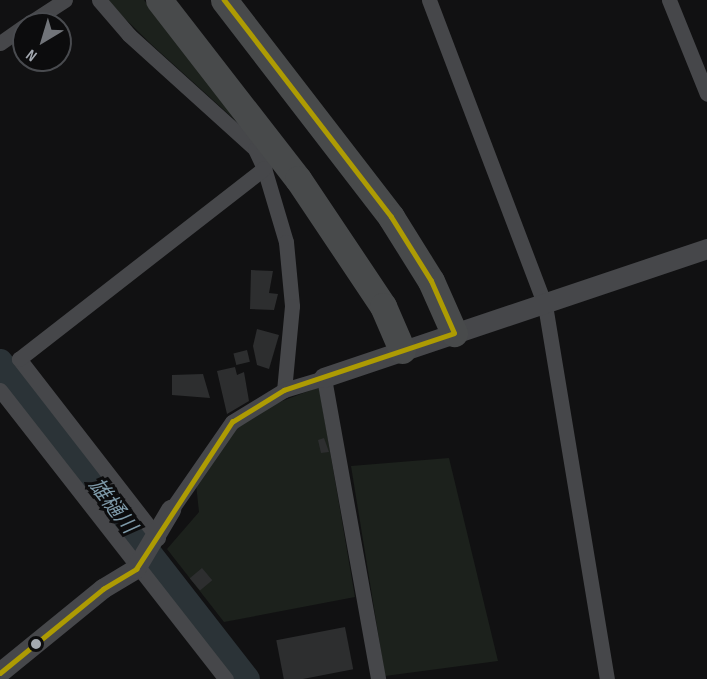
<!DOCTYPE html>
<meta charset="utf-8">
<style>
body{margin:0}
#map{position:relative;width:707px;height:679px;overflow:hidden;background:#111112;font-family:"Sofia Sans Condensed","Noto Sans JP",sans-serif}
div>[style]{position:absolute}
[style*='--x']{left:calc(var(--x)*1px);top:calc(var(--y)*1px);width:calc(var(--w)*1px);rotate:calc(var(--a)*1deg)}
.green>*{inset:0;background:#1c211c}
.river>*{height:26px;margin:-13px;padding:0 13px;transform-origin:13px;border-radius:13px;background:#2b3337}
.building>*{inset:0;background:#2d2e2f;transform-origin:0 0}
.minor>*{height:15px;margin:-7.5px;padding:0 7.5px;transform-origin:7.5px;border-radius:7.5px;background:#46474a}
.tertiary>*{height:20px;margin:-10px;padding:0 10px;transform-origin:10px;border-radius:10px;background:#46474a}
.motorway>*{height:27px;margin:-13.5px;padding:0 13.5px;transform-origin:13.5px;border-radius:13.5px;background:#484a4b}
.bus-1>*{height:4.5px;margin:-2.25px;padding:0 2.25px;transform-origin:2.25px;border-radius:2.25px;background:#ad9b03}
.dots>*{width:16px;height:16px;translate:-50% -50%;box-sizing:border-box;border:3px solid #0c0c0d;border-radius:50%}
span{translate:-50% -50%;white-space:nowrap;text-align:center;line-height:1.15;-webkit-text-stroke:6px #0c0c0d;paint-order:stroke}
.water-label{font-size:21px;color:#7e9aa9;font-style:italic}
.north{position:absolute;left:12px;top:12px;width:60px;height:60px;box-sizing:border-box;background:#0c0c0d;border:2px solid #494b4f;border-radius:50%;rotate:218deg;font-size:16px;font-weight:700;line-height:24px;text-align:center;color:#a4a9b1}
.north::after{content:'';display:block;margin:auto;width:21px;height:27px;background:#717479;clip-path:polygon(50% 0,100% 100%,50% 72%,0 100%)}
</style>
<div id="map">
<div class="green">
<div style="clip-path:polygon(106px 0,144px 0,257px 140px,152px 45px)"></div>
<div style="clip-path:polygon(319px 387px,355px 597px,224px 622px,167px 549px,199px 512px,196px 484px,236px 426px,264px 408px)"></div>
<div style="clip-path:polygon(449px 458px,498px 661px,385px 676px,351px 466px)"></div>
</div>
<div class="river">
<div style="--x:0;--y:362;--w:402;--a:52.1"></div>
</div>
<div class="building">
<div style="clip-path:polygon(251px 270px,273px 271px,269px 293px,278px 294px,274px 310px,250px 309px)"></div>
<div style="clip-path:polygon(257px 329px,279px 335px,269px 369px,257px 365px,253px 346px)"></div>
<div style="left:247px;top:350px;width:12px;height:14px;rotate:76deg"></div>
<div style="clip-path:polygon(235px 367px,237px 375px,244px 372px,249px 401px,227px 414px,217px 371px)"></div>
<div style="clip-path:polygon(203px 374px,210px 398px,172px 395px,172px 375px)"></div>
<div style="clip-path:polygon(324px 438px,329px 452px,321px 453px,318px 440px)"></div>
<div style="left:202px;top:568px;width:16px;height:16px;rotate:50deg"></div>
<div style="left:345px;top:627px;width:43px;height:70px;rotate:79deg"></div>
</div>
<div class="minor">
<div style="--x:99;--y:0;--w:46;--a:49.4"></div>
<div style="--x:129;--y:35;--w:170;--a:42.1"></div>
<div style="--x:255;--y:149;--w:21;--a:65"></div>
<div style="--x:264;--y:168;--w:77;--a:73.4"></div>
<div style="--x:286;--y:242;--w:64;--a:84.6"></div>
<div style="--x:292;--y:306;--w:84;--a:95.4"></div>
<div style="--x:429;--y:0;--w:326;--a:69.2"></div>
<div style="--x:545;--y:305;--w:379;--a:80.6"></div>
<div style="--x:669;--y:0;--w:101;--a:68"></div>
<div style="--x:28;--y:24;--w:44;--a:-33"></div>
<div style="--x:0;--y:43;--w:29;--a:-35"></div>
<div style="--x:0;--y:390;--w:367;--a:52"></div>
<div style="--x:171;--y:510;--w:107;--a:-55.3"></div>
<div style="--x:232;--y:422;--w:61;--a:-31.6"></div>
<div style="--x:284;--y:390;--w:42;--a:-16.7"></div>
<div style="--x:324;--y:378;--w:306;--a:79.8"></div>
<div style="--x:158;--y:538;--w:227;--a:-127.8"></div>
<div style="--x:19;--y:359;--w:311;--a:-37.9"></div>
</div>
<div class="tertiary">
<div style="--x:324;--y:378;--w:404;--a:-18.6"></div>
<div style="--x:0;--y:673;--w:133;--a:-39.2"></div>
<div style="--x:103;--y:589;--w:39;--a:-31"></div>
<div style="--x:136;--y:569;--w:69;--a:-59.3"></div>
</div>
<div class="motorway">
<div style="--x:159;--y:0;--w:227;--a:52.2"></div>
<div style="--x:298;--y:179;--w:153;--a:56.2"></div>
<div style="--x:383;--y:306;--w:48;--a:66.6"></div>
<div style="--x:224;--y:0;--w:274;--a:52.4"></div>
<div style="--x:391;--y:217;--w:75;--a:58"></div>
<div style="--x:431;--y:281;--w:57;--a:66.1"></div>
</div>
<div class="bus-1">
<div style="--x:0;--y:673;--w:133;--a:-39.2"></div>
<div style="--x:103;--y:589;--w:39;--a:-31"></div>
<div style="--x:136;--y:569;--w:176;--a:-56.9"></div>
<div style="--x:232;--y:422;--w:61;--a:-31.6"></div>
<div style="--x:284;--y:390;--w:179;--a:-18.5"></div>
<div style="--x:454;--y:333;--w:57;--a:-113.9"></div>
<div style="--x:431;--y:281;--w:75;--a:-122"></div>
<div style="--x:391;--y:217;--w:274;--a:-127.6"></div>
</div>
<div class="dots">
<div style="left:36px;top:644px;background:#a4a9b1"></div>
</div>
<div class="water-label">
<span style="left:112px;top:506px;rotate:52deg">雄樋川</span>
</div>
<div class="north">N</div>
</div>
